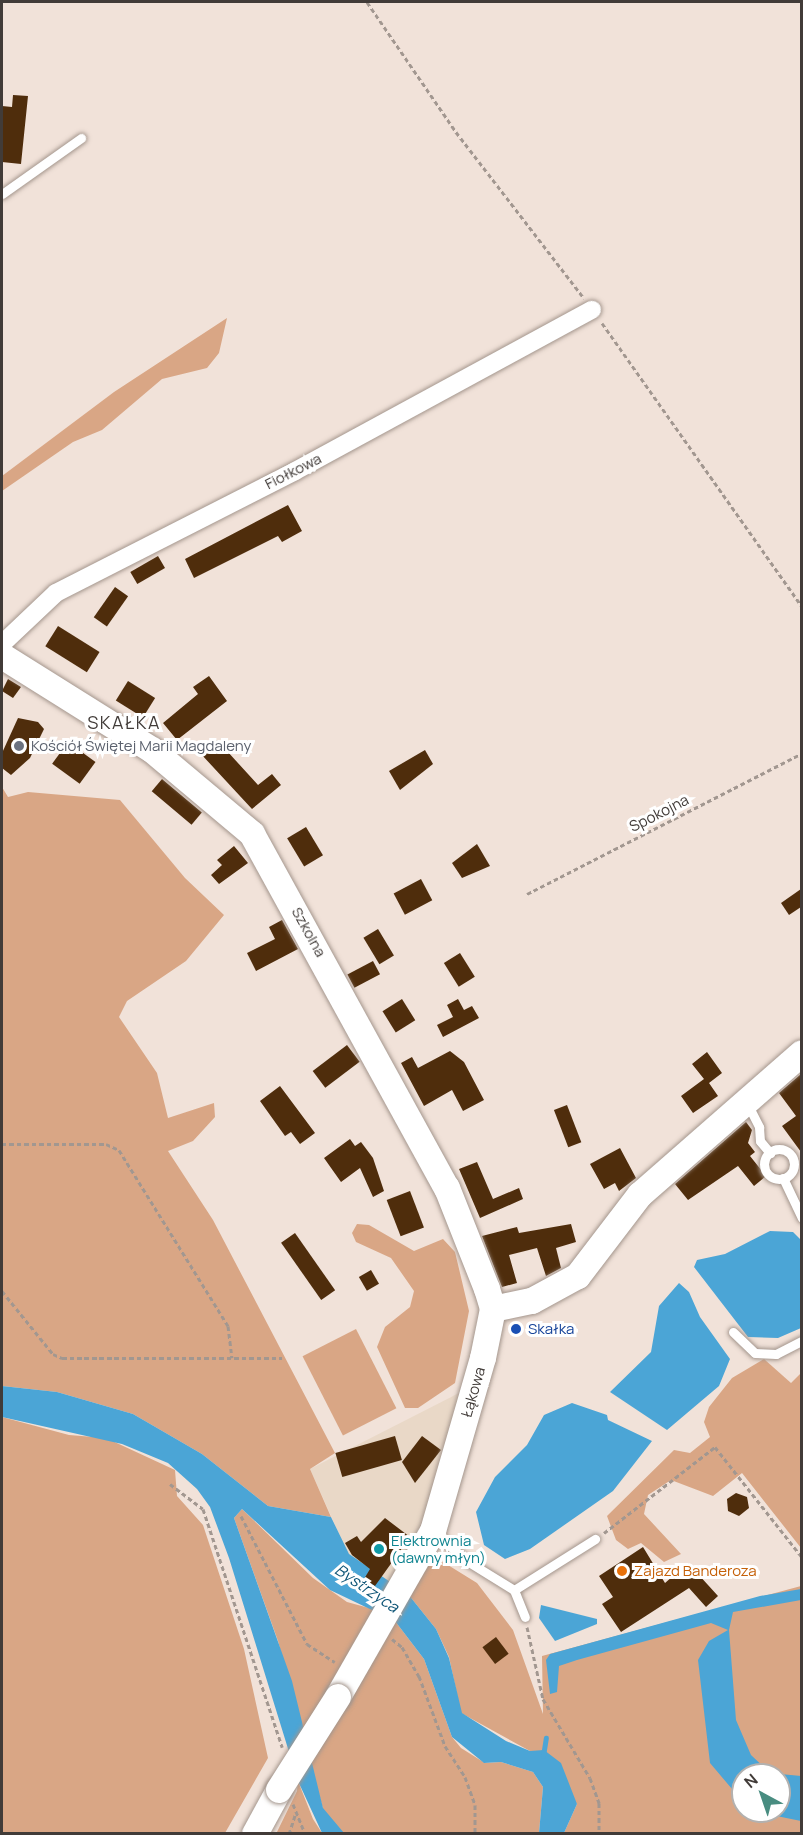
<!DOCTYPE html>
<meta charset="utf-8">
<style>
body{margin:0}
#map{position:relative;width:803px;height:1835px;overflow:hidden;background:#f1e2d9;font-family:Manrope,sans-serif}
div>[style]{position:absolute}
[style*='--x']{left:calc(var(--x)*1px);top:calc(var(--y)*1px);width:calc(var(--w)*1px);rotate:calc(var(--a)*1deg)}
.industrial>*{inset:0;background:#e9d8c7}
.green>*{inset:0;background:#d9a685;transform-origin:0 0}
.water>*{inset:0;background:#4ba5d6}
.stream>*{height:4.5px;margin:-2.25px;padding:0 2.25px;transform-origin:2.25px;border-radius:2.25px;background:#4ba5d6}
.building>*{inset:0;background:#4f2d0c;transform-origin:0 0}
.path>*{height:3px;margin-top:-1.5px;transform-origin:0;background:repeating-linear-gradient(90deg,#a29790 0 4.5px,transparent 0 7.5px)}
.roads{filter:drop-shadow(0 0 2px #a4968d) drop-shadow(0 0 2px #a4968d)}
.lane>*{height:9px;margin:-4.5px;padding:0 4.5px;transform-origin:4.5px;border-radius:4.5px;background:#fff}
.lane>.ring{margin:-4.5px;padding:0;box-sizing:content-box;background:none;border:9px solid #fff;border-radius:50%}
.street>*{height:18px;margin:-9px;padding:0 9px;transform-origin:9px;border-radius:9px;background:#fff}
.secondary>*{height:26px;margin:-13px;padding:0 13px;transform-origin:13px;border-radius:13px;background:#fff}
.bridges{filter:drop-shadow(0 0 2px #a4968d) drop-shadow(0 0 2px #a4968d)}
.secondary-bridge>*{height:26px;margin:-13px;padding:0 13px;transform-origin:13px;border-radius:13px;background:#fff}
.dots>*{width:16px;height:16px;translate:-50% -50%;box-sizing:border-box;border:3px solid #fff;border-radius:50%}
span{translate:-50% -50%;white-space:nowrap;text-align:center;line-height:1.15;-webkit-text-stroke:6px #fff;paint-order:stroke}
.street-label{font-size:15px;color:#413b38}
.worship-label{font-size:15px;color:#5b616d}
.left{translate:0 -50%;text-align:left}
.transit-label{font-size:15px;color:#164399}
.culture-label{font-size:15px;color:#0d838f}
.food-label{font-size:15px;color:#c56008}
.water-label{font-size:16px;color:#0e5577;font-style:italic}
.quarter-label{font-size:18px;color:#413b38;letter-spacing:1.5px}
.frame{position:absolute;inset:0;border:3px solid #413b38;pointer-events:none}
.north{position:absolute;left:731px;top:1763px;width:60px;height:60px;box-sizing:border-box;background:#fff;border:2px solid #b3b1af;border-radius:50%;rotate:320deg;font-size:16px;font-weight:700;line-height:24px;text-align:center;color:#413b38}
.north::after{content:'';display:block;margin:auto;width:21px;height:27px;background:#498d81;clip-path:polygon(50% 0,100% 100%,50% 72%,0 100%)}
</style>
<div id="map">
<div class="industrial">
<div style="clip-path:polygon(461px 1392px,421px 1531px,371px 1626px,340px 1536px,310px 1469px)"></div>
</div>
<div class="green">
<div style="clip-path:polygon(227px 318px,219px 353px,207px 368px,162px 379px,102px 430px,73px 442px,2px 491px,2px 476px,114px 392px)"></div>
<div style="clip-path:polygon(2px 787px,8px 797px,28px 792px,120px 800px,185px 878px,224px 915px,186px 961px,127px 1001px,119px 1017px,157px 1073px,168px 1118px,214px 1103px,215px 1117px,193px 1141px,168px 1151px,213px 1220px,335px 1453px,310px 1469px,331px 1517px,268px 1506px,202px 1454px,133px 1414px,57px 1392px,2px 1386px)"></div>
<div style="clip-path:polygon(357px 1224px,369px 1225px,414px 1251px,443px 1239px,455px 1252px,469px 1311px,455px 1383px,418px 1408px,405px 1408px,377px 1347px,385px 1327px,410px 1307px,414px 1291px,391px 1258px,356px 1242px,352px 1233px)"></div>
<div style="left:356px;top:1329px;width:89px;height:60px;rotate:63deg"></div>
<div style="clip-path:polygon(764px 1359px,791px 1383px,801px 1373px,801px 1548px,742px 1473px,713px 1496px,671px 1480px,648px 1495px,644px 1514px,681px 1554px,664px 1562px,641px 1543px,628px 1549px,616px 1540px,607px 1516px,674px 1450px,690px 1453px,710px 1437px,704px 1422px,709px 1407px,732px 1378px)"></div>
<div style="clip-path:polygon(2px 1417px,69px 1435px,106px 1438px,175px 1470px,177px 1496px,203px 1525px,244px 1649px,268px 1758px,225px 1833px,2px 1833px)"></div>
<div style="clip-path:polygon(242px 1509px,313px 1578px,347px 1602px,380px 1611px,395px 1621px,424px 1659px,452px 1737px,461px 1748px,485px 1763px,501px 1762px,533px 1772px,543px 1787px,539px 1833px,344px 1834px,336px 1827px,323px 1809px,278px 1641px,234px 1518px)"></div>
<div style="clip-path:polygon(evenodd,435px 1557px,477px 1583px,513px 1630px,543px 1714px,542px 1656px,801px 1586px,801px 1833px,564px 1833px,577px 1804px,530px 1751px,461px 1713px,449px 1657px,436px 1629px,408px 1594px,435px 1557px,743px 1775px,779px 1775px,779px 1811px,743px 1811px,743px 1775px)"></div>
<div style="clip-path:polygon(298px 1781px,313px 1819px,322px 1833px,276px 1834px,297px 1791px)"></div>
</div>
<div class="water">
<div style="clip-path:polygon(770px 1231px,793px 1232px,801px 1240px,801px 1328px,778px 1338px,748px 1337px,694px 1267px,697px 1260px,725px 1254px)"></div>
<div style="clip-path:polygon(679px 1283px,689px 1292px,700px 1317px,730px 1359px,719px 1386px,667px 1430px,610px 1392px,651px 1352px,659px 1306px)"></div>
<div style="clip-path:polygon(2px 1386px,57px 1392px,133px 1414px,202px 1454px,268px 1506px,331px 1517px,349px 1554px,408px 1594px,436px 1629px,449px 1658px,462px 1713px,506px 1741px,530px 1751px,544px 1750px,561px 1763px,577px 1804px,564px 1833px,539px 1833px,543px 1787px,533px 1772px,501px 1762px,484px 1763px,452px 1737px,424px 1659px,395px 1621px,330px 1590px,242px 1509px,234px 1518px,292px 1681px,323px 1808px,344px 1833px,322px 1833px,298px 1781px,229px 1558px,210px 1507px,197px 1489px,168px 1463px,122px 1444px,2px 1417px)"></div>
<div style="clip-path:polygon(572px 1403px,607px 1415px,608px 1420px,652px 1441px,613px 1491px,530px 1549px,505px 1559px,484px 1545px,476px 1512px,495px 1477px,527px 1445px,544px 1415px)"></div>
<div style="clip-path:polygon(801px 1589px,801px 1600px,733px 1612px,729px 1630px,736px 1720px,751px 1755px,770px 1773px,801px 1776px,801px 1821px,753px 1811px,779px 1811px,779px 1775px,743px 1775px,743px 1802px,710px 1763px,698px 1660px,709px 1641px,728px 1630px,711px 1623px,577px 1660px,559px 1666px,557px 1692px,550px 1694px,546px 1660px,550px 1654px,760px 1596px)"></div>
<div style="clip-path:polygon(541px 1605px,597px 1619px,597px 1624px,555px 1641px,539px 1618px)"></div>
</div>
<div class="stream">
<div style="--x:543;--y:1756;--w:18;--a:-81"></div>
</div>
<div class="building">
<div style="clip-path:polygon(13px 95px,28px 96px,21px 164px,2px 162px,2px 106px,12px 107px)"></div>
<div style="clip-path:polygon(288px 505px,302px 531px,282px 542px,278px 536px,194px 578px,185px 559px)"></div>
<div style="left:158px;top:556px;width:14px;height:32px;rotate:60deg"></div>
<div style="left:115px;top:587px;width:16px;height:37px;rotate:35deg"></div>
<div style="left:58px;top:626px;width:49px;height:24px;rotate:32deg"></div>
<div style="clip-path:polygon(209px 676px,227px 701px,177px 740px,163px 723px,198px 694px,193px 687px)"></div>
<div style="clip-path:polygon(8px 679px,21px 687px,13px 698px,2px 691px)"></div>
<div style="left:128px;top:681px;width:32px;height:23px;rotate:32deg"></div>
<div style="clip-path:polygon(18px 718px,38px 722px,44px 729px,30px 758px,11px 775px,2px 768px,2px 753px)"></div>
<div style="clip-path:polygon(217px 740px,258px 785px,272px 774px,281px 785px,252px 809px,201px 754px)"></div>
<div style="left:68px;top:742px;width:34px;height:27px;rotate:36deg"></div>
<div style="clip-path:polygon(425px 750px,433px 764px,400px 790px,389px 771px)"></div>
<div style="left:162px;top:779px;width:52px;height:16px;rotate:40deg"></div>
<div style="left:306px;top:827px;width:33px;height:22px;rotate:59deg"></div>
<div style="clip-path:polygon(477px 844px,490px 866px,462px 878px,452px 863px)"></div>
<div style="clip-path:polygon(234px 846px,248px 863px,219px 884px,211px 875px,222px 865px,217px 860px)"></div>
<div style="left:421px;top:879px;width:24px;height:31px;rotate:62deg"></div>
<div style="clip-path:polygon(801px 889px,801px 907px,789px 915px,781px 903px)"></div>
<div style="clip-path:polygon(282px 920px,298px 949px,256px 971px,247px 953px,275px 939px,269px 927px)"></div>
<div style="left:378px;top:929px;width:31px;height:17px;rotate:59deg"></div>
<div style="left:460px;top:953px;width:28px;height:19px;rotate:58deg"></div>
<div style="left:373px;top:961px;width:15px;height:29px;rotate:62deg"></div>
<div style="left:402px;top:999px;width:25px;height:23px;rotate:58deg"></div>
<div style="clip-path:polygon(458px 999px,464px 1010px,472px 1006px,479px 1018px,443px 1037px,437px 1025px,453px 1017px,447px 1005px)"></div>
<div style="left:347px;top:1045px;width:21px;height:43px;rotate:53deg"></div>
<div style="clip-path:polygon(450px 1051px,464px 1062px,484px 1100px,463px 1111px,452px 1090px,424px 1106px,401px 1063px,412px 1057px,418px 1068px)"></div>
<div style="clip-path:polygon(707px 1052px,722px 1073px,709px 1083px,718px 1096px,693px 1113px,681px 1096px,704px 1079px,692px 1064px)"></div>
<div style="clip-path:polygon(801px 1074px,801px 1152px,782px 1126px,796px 1116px,779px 1093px)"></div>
<div style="clip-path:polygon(280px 1086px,315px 1133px,300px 1144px,291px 1132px,285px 1136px,260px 1101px)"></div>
<div style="left:567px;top:1105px;width:40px;height:14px;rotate:69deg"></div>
<div style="clip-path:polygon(746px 1122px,752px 1130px,748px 1143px,755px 1152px,750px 1156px,766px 1176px,754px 1186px,738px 1166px,688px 1200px,675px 1184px)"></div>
<div style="clip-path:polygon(350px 1139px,355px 1146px,361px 1142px,373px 1158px,384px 1191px,373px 1197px,360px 1168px,341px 1182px,324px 1158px)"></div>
<div style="clip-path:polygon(620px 1148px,636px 1178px,619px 1191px,615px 1183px,604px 1189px,590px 1164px)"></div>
<div style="clip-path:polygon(477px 1162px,493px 1199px,519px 1188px,523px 1199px,480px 1218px,459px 1169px)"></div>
<div style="left:410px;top:1191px;width:39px;height:25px;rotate:69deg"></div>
<div style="clip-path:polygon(571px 1224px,576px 1242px,556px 1248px,561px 1268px,546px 1276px,537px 1248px,509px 1255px,517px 1283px,502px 1287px,482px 1236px,517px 1227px,519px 1233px)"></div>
<div style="left:295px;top:1233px;width:70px;height:17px;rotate:55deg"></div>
<div style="left:371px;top:1270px;width:16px;height:14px;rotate:60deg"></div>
<div style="left:395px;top:1436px;width:25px;height:62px;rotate:74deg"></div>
<div style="clip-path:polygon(422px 1436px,441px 1450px,415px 1483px,402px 1462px)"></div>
<div style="clip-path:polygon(736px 1493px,747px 1497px,749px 1508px,739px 1516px,728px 1511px,727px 1499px)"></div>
<div style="clip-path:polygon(385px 1518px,410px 1537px,375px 1586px,364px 1579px,370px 1569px,352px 1555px,345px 1543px,357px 1536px,361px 1542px)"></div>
<div style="clip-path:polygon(643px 1547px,665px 1583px,688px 1563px,718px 1596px,706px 1607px,689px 1588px,621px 1632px,602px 1604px,613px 1597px,599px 1576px)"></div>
<div style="left:496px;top:1637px;width:21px;height:17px;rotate:53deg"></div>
</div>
<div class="path">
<div style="--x:367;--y:2;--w:158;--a:55.6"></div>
<div style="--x:456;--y:132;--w:210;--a:52.4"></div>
<div style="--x:602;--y:323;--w:347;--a:54.8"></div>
<div style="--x:527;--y:894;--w:309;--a:-27.1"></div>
<div style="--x:2;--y:1144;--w:104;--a:0"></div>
<div style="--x:106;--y:1144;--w:14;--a:25"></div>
<div style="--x:119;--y:1150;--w:207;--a:58.2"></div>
<div style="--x:228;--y:1326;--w:32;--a:83"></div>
<div style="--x:2;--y:1291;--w:81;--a:51"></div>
<div style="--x:53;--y:1354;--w:10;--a:24"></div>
<div style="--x:62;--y:1358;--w:220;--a:0"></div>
<div style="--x:170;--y:1484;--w:41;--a:37.1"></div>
<div style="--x:203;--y:1509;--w:251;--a:71.6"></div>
<div style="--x:241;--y:1516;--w:144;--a:62.7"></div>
<div style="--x:307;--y:1644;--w:33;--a:33"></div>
<div style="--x:604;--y:1533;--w:140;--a:-37.8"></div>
<div style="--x:715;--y:1447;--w:140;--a:51.7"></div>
<div style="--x:527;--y:1627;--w:74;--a:77.5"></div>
<div style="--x:543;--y:1699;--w:92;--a:59.3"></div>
<div style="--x:590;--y:1778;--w:27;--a:70"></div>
<div style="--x:599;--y:1803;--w:31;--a:90"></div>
<div style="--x:392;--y:1639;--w:13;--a:39"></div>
<div style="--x:402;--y:1647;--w:34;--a:60"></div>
<div style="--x:419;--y:1676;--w:75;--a:69.6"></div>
<div style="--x:445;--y:1746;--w:37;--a:57"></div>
<div style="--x:465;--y:1777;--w:30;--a:70"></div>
<div style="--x:475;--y:1805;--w:29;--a:90"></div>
<div style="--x:293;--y:1804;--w:32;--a:68"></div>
<div style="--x:289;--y:1834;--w:22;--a:-72"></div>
</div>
<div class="roads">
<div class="lane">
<div style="--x:2;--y:194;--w:97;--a:-35.3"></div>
<div style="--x:748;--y:1105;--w:25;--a:63"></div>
<div style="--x:759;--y:1127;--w:14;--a:86"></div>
<div style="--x:760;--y:1141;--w:16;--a:50"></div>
<div class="ring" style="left:764px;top:1149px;width:21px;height:21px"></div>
<div style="--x:783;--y:1178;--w:44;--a:64.6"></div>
<div style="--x:733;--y:1332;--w:30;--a:44"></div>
<div style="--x:755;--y:1353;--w:21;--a:3"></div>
<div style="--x:776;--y:1354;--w:29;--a:-27"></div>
<div style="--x:434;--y:1532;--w:44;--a:41.3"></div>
<div style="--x:467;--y:1561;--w:55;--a:31.7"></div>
<div style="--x:514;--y:1590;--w:96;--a:-32.2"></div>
<div style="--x:514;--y:1590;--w:29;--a:68"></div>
</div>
<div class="street">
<div style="--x:2;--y:644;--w:74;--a:-43.4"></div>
<div style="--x:56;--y:593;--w:268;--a:-27"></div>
<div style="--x:295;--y:471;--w:338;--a:-28.5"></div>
</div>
<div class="secondary">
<div style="--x:2;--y:656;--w:177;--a:32.1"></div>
<div style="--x:152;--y:750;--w:131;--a:40"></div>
<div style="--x:252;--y:834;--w:404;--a:61.2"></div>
<div style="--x:447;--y:1188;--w:109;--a:68.4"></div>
<div style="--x:487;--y:1289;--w:21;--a:73"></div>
<div style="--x:493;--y:1309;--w:50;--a:101.5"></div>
<div style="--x:483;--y:1358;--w:180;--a:106.1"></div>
<div style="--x:433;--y:1531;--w:191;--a:119.8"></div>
<div style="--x:493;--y:1309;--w:40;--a:-12"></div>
<div style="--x:532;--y:1301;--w:52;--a:-28.5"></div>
<div style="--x:578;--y:1276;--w:102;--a:-52.6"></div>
<div style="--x:640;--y:1195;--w:215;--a:-41.2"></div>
<div style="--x:255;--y:1834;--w:50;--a:-61.4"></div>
</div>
</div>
<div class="bridges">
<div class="secondary-bridge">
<div style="--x:279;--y:1790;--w:110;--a:-57.6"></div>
</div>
</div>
<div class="dots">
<div style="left:19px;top:746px;background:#6b7280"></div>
<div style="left:516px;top:1329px;background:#1a4fb4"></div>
<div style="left:379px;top:1549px;background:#0f9aa8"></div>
<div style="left:622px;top:1571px;background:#e8710a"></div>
</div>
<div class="street-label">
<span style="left:293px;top:471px;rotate:-27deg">Fiołkowa</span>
<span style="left:659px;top:813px;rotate:-27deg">Spokojna</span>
<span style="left:309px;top:932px;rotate:61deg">Szkolna</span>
<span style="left:473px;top:1392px;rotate:-74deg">Łąkowa</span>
</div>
<div class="worship-label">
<span class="left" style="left:31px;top:746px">Kościół Świętej Marii Magdaleny</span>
</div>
<div class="transit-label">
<span class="left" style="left:528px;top:1329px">Skałka</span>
</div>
<div class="culture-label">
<span class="left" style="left:391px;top:1549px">Elektrownia<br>(dawny młyn)</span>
</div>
<div class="food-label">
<span class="left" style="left:634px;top:1571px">Zajazd Banderoza</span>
</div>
<div class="water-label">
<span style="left:367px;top:1588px;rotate:34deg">Bystrzyca</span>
</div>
<div class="quarter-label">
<span style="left:124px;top:722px">SKAŁKA</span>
</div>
<div class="frame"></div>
<div class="north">N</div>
</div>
